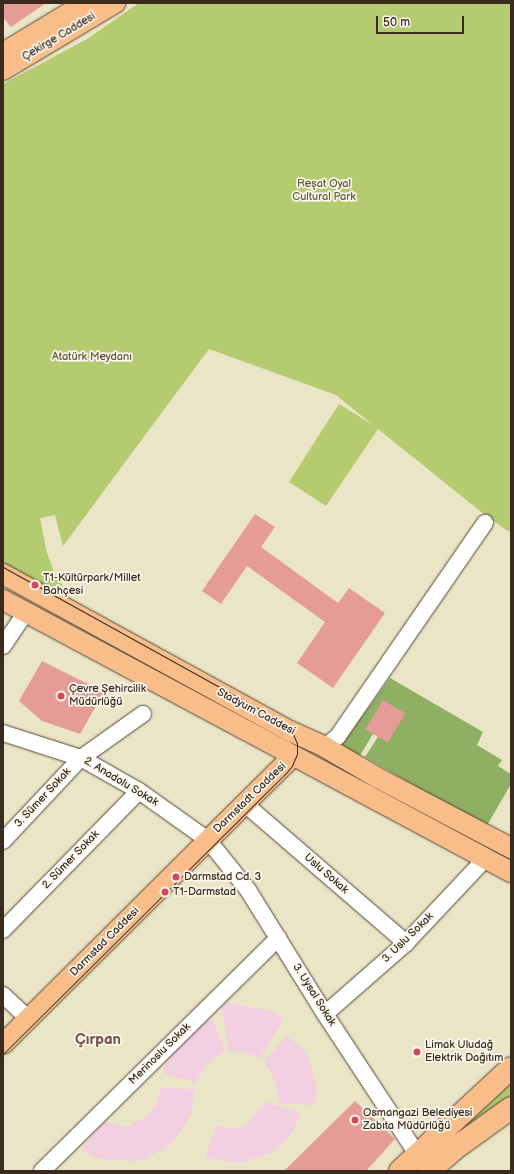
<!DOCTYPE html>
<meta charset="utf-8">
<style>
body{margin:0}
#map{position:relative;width:514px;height:1174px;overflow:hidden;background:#ebe5c7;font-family:"Balsamiq Sans",sans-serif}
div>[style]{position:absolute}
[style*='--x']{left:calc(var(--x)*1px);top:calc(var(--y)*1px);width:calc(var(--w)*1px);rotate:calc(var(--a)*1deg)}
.built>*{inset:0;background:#f2cfe1}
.green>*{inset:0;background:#b4cb70}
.forest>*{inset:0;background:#8faf62}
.building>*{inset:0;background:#e59c96;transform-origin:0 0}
.roads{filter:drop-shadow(0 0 1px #554637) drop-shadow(0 0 1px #554637)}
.minor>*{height:16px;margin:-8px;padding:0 8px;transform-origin:8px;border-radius:8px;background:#fff}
.major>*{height:20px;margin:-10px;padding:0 10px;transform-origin:10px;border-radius:10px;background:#f8bd89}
.highway>*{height:22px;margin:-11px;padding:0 11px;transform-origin:11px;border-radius:11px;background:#f8bd89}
.tram>*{height:1px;margin:-0.5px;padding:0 0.5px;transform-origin:0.5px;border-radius:0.5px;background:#3b2a1e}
.dots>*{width:11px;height:11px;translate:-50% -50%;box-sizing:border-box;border:2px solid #fbf7ec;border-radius:50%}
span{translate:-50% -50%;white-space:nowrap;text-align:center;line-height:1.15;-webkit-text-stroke:3.5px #fbf7ec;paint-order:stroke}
.street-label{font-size:11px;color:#3b2a1e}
.park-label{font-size:11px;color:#5f5a37}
.poi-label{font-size:11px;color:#3b2a1e}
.left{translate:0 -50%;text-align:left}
.district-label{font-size:15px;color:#765248;font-weight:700}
.frame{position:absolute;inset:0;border:4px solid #3b2a1e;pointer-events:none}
.scale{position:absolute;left:376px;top:16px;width:88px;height:18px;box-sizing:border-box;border:2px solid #3b2a1e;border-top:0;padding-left:5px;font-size:12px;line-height:14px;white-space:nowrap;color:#3b2a1e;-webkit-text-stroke:3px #fbf7ec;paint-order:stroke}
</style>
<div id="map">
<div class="built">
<div style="clip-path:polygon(226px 1003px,268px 1010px,284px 1019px,260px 1058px,242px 1051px,229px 1052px,221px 1005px)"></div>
<div style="clip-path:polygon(212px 1019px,225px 1051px,204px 1067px,196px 1083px,162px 1073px,174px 1050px,200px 1024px)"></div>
<div style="clip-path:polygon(287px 1036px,303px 1049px,309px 1059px,316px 1085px,317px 1096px,313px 1105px,279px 1103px,275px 1081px,264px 1061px)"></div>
<div style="clip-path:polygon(161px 1088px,195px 1089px,192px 1113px,180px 1133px,166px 1148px,141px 1160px,129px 1161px,100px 1159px,82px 1151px,101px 1121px,127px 1127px,147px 1116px,156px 1104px)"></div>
<div style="clip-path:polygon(266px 1102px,301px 1114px,291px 1134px,283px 1143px,271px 1153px,240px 1163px,205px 1158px,216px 1126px,237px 1129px,246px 1125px)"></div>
</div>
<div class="green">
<div style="clip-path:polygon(139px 3px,511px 3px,511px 530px,508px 531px,485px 515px,378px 429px,326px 506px,289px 482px,339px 404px,373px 425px,336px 395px,209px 349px,63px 546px,55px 515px,40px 518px,47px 553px,54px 572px,63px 586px,58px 592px,3px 563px,3px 84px,87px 39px)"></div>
<div style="clip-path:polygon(511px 1082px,511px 1105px,426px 1171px,416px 1171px)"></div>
</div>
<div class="forest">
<div style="clip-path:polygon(390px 678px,483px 732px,477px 745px,502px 760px,498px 766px,511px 774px,511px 784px,486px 827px,365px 757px,378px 737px,373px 734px,359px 757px,340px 747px)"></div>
</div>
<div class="building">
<div style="clip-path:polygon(3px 3px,46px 3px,11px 27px,3px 17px)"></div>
<div style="clip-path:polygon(255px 514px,275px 527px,261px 547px,338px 603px,349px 588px,385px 613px,333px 688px,297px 663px,325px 622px,247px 566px,221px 604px,202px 591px)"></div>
<div style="clip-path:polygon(42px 661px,104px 692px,80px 734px,42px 721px,19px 701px)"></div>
<div style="left:383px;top:700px;width:26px;height:34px;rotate:31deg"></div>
<div style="clip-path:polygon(355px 1101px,395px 1139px,366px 1171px,284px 1171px)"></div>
</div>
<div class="roads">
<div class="minor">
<div style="--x:3;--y:646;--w:41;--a:-55.9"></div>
<div style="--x:3;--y:733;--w:82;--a:17.8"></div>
<div style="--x:81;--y:758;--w:67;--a:29.6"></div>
<div style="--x:139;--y:791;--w:85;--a:35.4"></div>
<div style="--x:208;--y:840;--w:64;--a:51.3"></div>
<div style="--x:248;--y:890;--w:146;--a:58.2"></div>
<div style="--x:325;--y:1014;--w:168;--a:56.7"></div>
<div style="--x:325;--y:747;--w:17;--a:-40"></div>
<div style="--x:338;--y:736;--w:259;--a:-55.4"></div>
<div style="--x:245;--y:804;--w:213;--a:40.8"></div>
<div style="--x:3;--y:841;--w:114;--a:-46.8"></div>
<div style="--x:81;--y:758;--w:76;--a:-35.4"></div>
<div style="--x:3;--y:930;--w:194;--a:-45.6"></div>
<div style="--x:3;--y:995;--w:34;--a:43"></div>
<div style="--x:325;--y:1014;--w:108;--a:-41.2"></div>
<div style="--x:406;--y:943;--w:117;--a:-46.7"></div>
<div style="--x:42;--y:1171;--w:332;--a:-44.6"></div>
</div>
<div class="major">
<div style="--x:3;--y:53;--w:97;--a:-31.1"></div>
<div style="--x:3;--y:70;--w:131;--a:-30.9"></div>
<div style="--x:3;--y:574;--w:329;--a:28.7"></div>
<div style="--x:292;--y:732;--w:36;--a:24"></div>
<div style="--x:325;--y:747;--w:61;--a:30.3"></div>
<div style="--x:378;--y:778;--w:150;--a:27.8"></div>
<div style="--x:3;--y:600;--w:576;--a:28.17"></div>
<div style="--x:3;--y:1044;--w:409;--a:-44.8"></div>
</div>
<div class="highway">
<div style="--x:400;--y:1171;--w:151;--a:-42.9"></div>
<div style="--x:429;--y:1171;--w:33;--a:-41"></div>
<div style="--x:454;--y:1149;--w:70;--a:-35.7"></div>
</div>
</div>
<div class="tram">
<div style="--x:3;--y:567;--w:320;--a:29"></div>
<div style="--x:283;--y:722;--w:13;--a:48"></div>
<div style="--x:292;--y:732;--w:12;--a:66"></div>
<div style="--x:297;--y:743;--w:11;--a:90"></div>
<div style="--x:297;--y:754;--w:13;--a:113"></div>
<div style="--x:292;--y:766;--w:11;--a:131"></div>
<div style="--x:285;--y:774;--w:397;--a:135.2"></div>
</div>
<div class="dots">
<div style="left:35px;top:585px;background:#d1495b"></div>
<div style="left:61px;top:696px;background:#d1495b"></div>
<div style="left:176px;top:877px;background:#d1495b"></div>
<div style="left:165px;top:892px;background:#d1495b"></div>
<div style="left:417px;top:1052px;background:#d1495b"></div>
<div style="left:355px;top:1120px;background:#d1495b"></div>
</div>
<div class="street-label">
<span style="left:59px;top:37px;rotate:-31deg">Çekirge Caddesi</span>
<span style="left:256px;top:712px;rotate:28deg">Stadyum Caddesi</span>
<span style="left:121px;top:782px;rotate:31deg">2. Anadolu Sokak</span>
<span style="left:43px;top:798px;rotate:-47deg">3. Sümer Sokak</span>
<span style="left:250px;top:798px;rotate:-44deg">Darmstadt Caddesi</span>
<span style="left:71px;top:860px;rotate:-46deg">2. Sümer Sokak</span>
<span style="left:326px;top:874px;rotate:41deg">Uslu Sokak</span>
<span style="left:408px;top:938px;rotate:-44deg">3. Uslu Sokak</span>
<span style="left:105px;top:942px;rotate:-45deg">Darmstad Caddesi</span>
<span style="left:314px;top:995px;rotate:58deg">3. Uysal Sokak</span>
<span style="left:160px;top:1054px;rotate:-45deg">Merinoslu Sokak</span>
</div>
<div class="park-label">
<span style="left:324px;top:191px">Reşat Oyal<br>Cultural Park</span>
<span style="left:92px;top:357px">Atatürk Meydanı</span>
</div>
<div class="poi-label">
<span class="left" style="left:43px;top:585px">T1-Kültürpark/Millet<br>Bahçesi</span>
<span class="left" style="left:69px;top:696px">Çevre Şehircilik<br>Müdürlüğü</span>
<span class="left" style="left:184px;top:877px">Darmstad Cd. 3</span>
<span class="left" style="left:173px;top:892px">T1-Darmstad</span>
<span class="left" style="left:425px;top:1052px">Limak Uludağ<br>Elektrik Dağıtım</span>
<span class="left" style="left:363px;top:1120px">Osmangazi Belediyesi<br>Zabıta Müdürlüğü</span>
</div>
<div class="district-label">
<span style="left:98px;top:1040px">Çırpan</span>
</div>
<div class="frame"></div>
<div class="scale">50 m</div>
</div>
